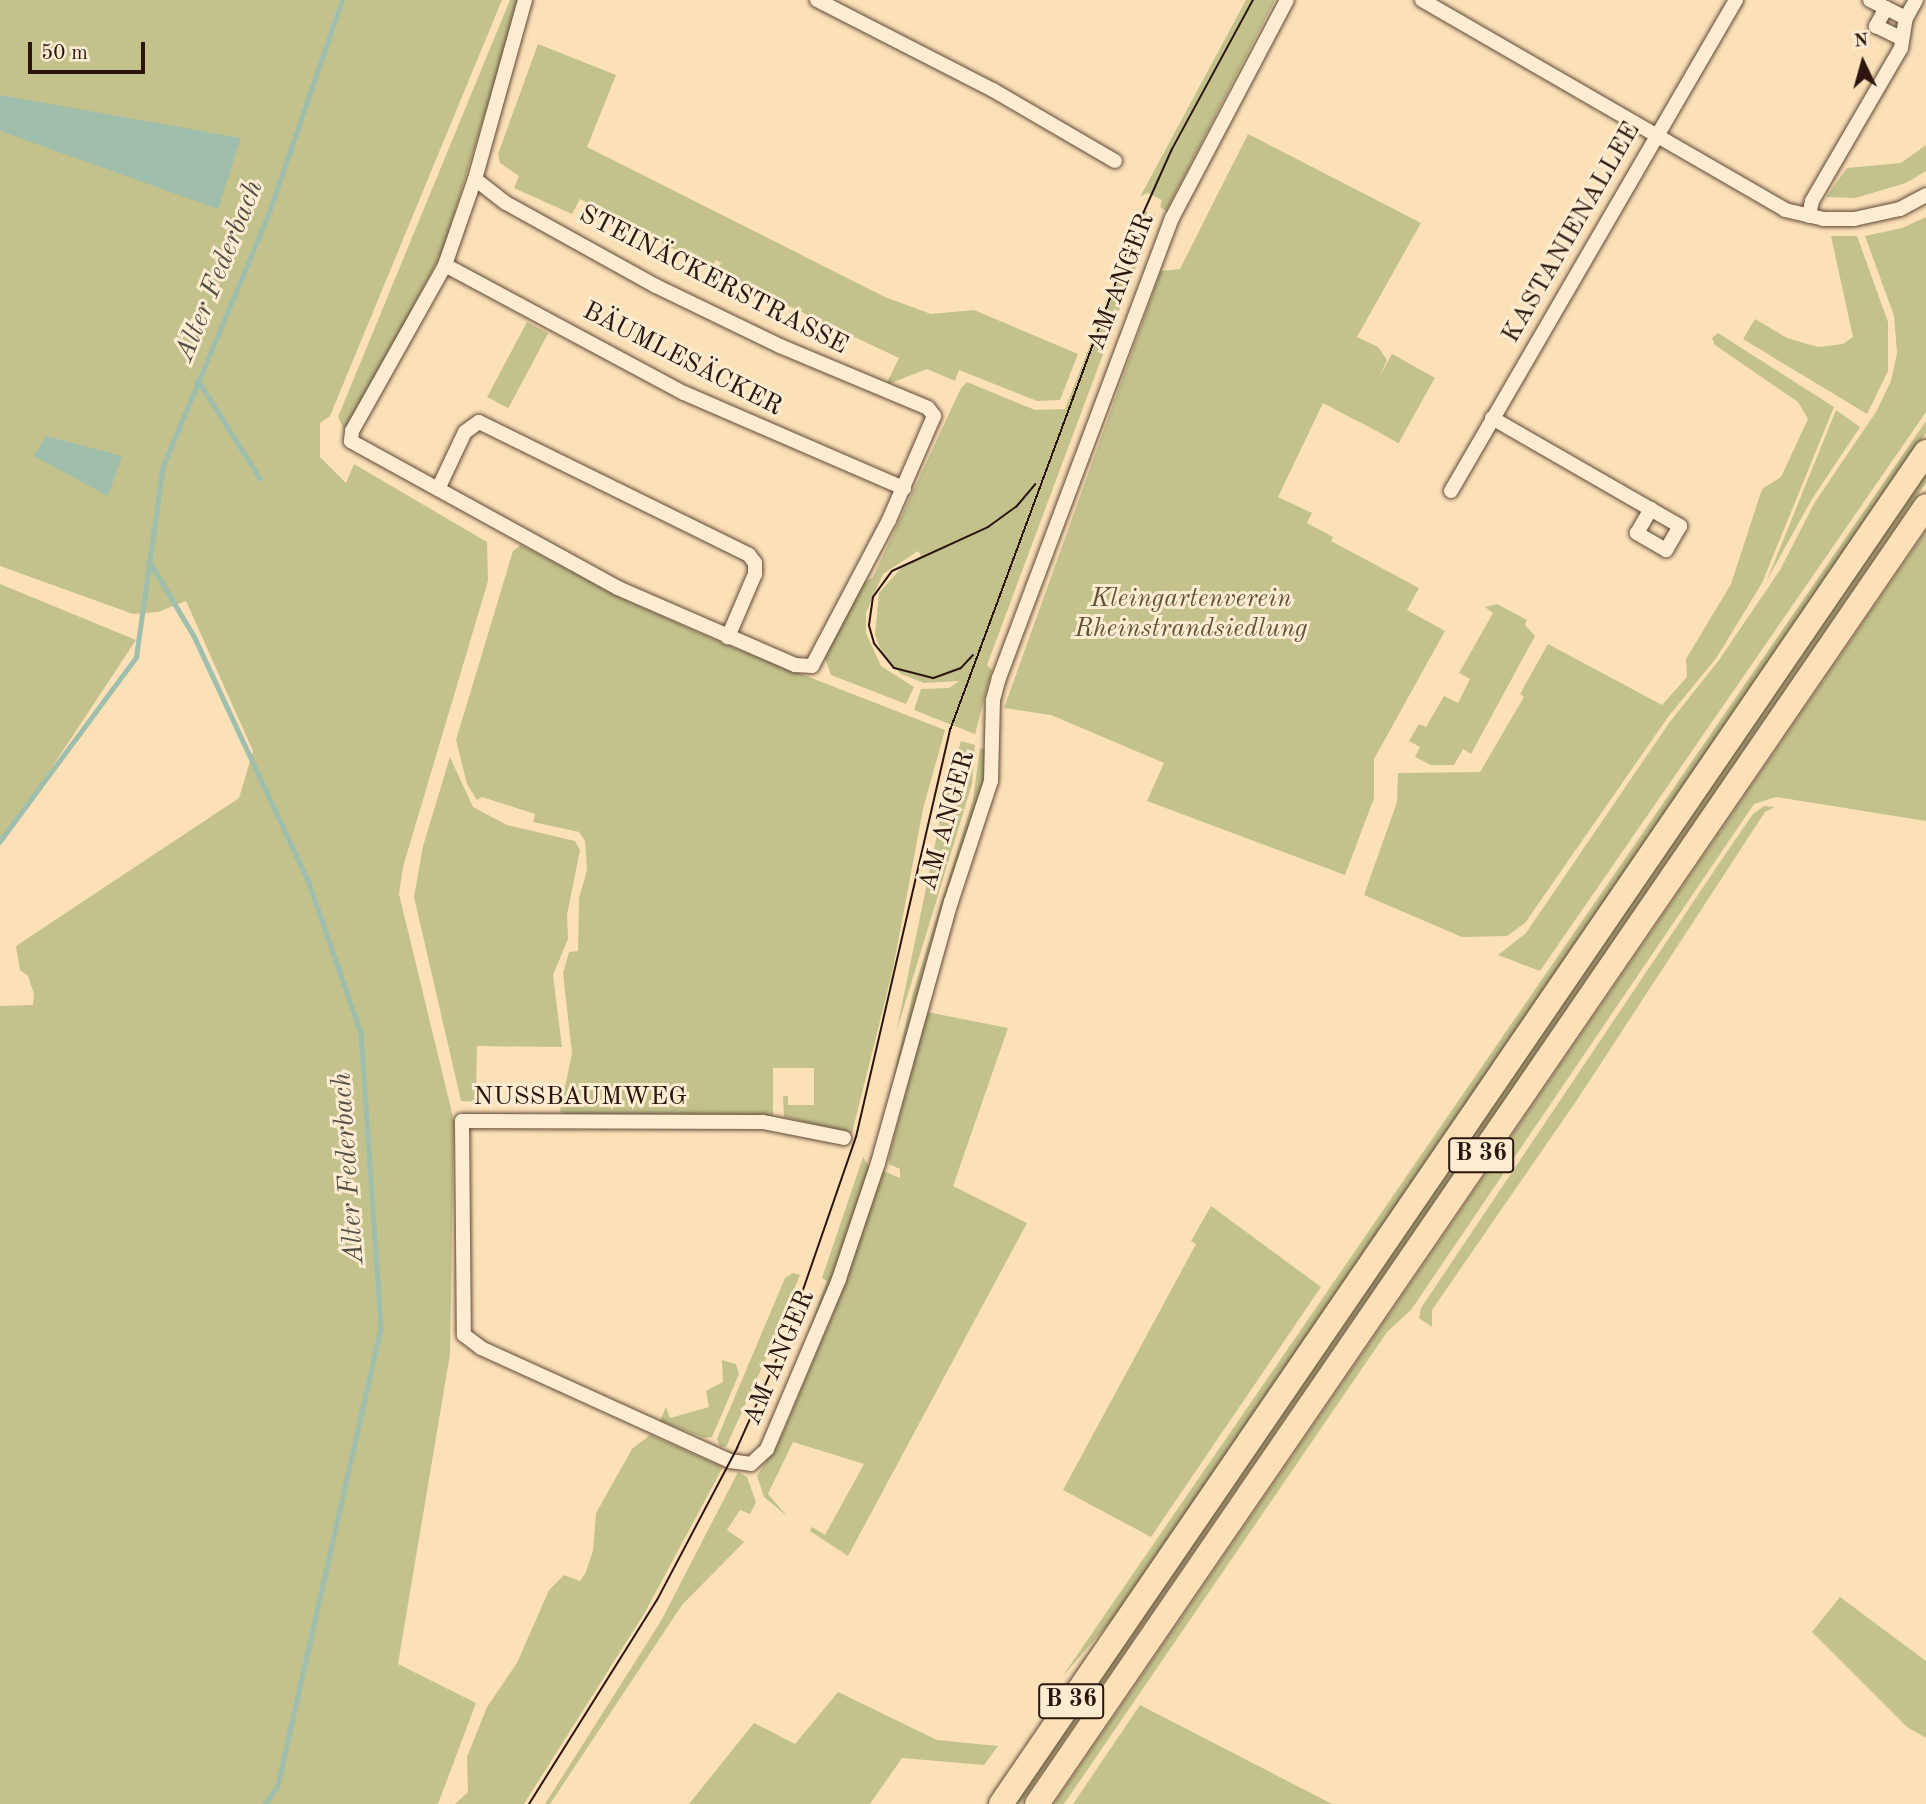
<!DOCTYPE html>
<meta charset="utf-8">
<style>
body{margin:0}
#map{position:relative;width:1926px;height:1804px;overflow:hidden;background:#fce1b8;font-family:"Old Standard TT",serif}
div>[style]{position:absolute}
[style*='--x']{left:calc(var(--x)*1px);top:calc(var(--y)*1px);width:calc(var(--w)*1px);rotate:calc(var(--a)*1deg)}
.green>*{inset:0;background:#c3c28c;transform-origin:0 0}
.water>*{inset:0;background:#9fbeac}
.stream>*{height:4.5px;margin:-2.25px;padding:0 2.25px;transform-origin:2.25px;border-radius:2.25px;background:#9fbeac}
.roads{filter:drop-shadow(0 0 2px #604838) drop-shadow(0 0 2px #604838)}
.street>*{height:14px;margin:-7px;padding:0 7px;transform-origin:7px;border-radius:7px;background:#fdecd1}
.highway>*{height:24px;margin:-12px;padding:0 12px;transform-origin:12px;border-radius:12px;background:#fce1b8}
.tram>*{height:2px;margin:-1px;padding:0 1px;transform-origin:1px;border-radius:1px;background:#2c150d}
span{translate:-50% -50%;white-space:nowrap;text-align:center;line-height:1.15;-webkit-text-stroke:6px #fdecd1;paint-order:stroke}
.shield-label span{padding:2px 5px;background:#fdecd1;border:2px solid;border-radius:5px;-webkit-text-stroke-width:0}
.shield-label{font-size:24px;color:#2c150d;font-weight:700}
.street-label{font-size:26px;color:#2c150d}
.park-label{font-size:26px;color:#615239;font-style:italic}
.water-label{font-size:28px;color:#545045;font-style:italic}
.north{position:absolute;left:1828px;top:28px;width:70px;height:70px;-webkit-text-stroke:5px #fdecd1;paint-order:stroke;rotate:355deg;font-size:19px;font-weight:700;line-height:28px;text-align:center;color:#2c150d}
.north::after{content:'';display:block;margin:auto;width:24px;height:32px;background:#2c150d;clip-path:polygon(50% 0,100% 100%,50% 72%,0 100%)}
.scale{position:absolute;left:28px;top:42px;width:117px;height:32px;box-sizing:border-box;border:4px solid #2c150d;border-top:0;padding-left:9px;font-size:21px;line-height:24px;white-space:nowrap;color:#2c150d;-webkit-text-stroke:5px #fdecd1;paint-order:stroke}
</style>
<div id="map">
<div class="green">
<div style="clip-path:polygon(0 0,502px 0,330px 416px,320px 423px,320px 457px,346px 483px,354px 464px,487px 542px,488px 581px,403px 867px,399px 894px,454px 1121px,450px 1354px,398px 1664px,476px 1703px,438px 1804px,0 1804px,0 1006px,33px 1005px,34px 994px,28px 976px,20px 970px,16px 946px,239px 798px,253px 751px,186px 601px,158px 612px,133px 614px,0 566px)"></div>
<div style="clip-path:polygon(510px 0,520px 0,443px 250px,346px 434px,338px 417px)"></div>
<div style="clip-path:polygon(1246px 0,1275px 0,1166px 211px,1160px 207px,1162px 200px,1147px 193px,1140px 197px)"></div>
<div style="clip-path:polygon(538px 44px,616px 75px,587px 147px,885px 297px,931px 314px,974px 310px,1078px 354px,1060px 400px,1037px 401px,959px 370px,955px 381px,927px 369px,886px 385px,899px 358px,716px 272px,721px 263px,716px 260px,711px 269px,580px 199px,572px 214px,514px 188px,519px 176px,500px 163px,498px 154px)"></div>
<div style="clip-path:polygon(1248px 134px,1421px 223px,1357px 337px,1378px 347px,1387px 360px,1359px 422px,1323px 403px,1278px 497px,1312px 513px,1307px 523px,1333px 537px,1331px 541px,1419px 588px,1407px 610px,1445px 631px,1374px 759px,1374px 798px,1345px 875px,1147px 801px,1164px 763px,1051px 715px,1004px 708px,1161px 271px,1180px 269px)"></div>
<div style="clip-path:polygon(1926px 145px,1926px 171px,1906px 183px,1855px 198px,1826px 197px,1847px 168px,1901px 163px)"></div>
<div style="clip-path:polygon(1143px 210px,1155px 215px,987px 665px,992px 670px,975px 734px,914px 710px,921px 689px,949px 688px,959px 681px,924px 683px,901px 674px,883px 655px,875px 635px,879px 593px,901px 568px,921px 556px,918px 551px,883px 574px,866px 613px,866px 633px,881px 666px,914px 687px,906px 704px,831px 675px,825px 658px,854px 590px,873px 577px,961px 388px,967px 382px,1035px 410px,1065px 409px)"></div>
<div style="clip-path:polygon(1926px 217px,1926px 412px,1540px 971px,1498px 955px,1526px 933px,1669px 723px,1719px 660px,1780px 570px,1815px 502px,1876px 412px,1891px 381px,1897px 353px,1894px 316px,1865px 236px,1902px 228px)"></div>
<div style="clip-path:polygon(1831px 236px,1857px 236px,1888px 322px,1888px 371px,1867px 414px,1743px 339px,1755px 319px,1787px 338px,1818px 347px,1843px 344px,1853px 337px)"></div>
<div style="left:527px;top:322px;width:24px;height:85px;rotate:28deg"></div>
<div style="clip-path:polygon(1718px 333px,1834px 407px,1762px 583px,1717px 657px,1668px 717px,1525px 923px,1507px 936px,1462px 937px,1364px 895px,1397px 802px,1398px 773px,1480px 772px,1524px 697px,1520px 694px,1548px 644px,1662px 705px,1687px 677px,1686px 659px,1731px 584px,1762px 489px,1781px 477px,1808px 419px,1798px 402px,1715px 345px,1712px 338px)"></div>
<div style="left:1392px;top:354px;width:49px;height:75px;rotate:29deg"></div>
<div style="clip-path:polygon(1836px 410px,1860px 427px,1812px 499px,1767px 580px)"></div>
<div style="clip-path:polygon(1926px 421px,1926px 433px,1891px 485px,1125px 1605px,1062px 1677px)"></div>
<div style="clip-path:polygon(1926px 469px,1926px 483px,1517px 1081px,1020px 1804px,1012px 1804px)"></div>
<div style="clip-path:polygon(1926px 531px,1926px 821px,1776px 797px,1754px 804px,1411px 1310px,1387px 1332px,1064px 1804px,1054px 1804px)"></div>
<div style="clip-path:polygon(521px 545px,623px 599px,724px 644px,945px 730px,923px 809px,893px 969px,852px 1133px,784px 1117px,783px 1096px,788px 1096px,788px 1105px,814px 1105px,814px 1068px,773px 1068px,773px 1116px,567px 1116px,560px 1111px,572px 1053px,563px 973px,569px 952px,578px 951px,579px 898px,587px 870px,585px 841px,579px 832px,533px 822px,535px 814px,482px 797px,477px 800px,467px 784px,456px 740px,513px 551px)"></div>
<div style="clip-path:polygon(0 584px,136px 640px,0 846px)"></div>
<div style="clip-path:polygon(1497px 604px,1527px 620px,1525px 625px,1535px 636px,1471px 754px,1463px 749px,1454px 765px,1431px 765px,1415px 757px,1420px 747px,1409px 741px,1419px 724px,1426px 727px,1444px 696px,1458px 703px,1470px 679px,1459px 673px,1493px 613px,1485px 607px)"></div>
<div style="clip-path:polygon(961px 741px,975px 745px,972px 784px,896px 1033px,945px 796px)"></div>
<div style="clip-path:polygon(980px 748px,988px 751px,983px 785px,930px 947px,880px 1135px,913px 993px,973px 800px)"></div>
<div style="clip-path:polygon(450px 757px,473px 807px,507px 825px,575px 841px,580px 850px,567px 915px,568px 939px,553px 975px,562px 1047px,477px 1046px,476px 1092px,485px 1092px,485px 1102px,461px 1101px,414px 897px,423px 846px)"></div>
<div style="clip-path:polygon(1764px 806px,1775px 807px,1765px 812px,1579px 1097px,1432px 1310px,1432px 1327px,1419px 1318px,1421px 1308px,1722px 859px,1753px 814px)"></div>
<div style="clip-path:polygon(927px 1012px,1008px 1028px,953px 1186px,1027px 1223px,848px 1556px,810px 1531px,812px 1527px,825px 1535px,864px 1464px,793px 1442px,768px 1494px,787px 1516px,764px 1497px,757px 1476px,780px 1440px,835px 1309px,883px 1171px,900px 1178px,900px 1169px,889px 1164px,889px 1157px)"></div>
<div style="clip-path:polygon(863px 1157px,870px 1168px,813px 1330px,809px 1329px,827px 1281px,822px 1278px)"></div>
<div style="clip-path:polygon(1211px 1206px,1321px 1287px,1151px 1537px,1063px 1490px,1196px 1244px,1191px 1241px)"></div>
<div style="clip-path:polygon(793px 1273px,800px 1275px,769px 1352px,726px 1447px,720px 1446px,717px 1439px,785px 1278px)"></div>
<div style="clip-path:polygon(722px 1360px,736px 1364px,739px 1374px,712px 1437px,705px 1438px,660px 1421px,666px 1407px,670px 1418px,709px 1407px,706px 1391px,723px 1382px)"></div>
<div style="clip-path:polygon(650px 1435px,723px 1467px,644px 1614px,524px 1804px,455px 1804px,468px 1792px,467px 1757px,487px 1707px,517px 1663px,549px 1590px,564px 1575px,580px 1581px,585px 1574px,593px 1551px,596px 1513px,632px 1449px)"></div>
<div style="clip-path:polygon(738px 1472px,747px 1477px,756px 1502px,750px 1514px,740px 1510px,727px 1530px,744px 1542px,682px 1605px,550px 1804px,545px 1804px,661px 1621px)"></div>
<div style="clip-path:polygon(1840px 1597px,1926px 1661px,1926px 1738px,1907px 1727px,1812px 1632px)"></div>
<div style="clip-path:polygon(838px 1692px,937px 1740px,998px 1746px,984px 1765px,902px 1758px,870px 1804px,689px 1804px,754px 1723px,795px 1744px)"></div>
<div style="clip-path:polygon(1140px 1705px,1332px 1804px,1073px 1804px)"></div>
</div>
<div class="water">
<div style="clip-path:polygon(0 95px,241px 138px,218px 209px,0 131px)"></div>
<div style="clip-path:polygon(46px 436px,122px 456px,108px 496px,34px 456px)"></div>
</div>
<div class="stream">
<div style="--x:198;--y:380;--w:116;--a:57.7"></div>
<div style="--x:149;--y:561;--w:87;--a:59"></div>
<div style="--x:194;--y:636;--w:269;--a:65"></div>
<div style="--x:308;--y:880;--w:162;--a:70.9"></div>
<div style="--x:361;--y:1033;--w:296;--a:86.1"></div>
<div style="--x:381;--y:1328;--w:469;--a:102.7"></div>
<div style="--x:278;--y:1786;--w:22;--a:124"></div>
<div style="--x:0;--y:841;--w:229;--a:-53.5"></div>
<div style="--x:136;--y:657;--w:193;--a:-82"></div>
<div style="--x:163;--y:466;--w:272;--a:-67.3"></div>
<div style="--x:268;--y:215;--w:227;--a:-71"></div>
</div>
<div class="roads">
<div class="street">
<div style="--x:817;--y:0;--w:198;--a:27.1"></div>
<div style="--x:993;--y:90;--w:141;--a:30.2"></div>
<div style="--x:1422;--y:0;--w:419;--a:30"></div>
<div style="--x:1785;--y:210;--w:39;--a:13"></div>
<div style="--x:1823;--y:219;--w:31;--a:0"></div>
<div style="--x:1854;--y:219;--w:47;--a:-12.3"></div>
<div style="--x:1900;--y:209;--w:30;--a:-28"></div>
<div style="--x:1870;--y:0;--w:40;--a:26.6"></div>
<div style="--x:1886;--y:8;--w:21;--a:119"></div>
<div style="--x:1876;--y:26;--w:28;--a:26"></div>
<div style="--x:475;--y:179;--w:39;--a:38"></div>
<div style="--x:506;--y:203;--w:171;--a:29"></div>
<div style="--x:656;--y:286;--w:138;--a:25.8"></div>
<div style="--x:780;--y:346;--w:160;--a:22.7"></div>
<div style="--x:928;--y:408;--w:10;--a:53"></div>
<div style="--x:934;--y:416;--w:113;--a:113.4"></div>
<div style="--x:889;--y:520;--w:165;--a:117.8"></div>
<div style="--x:812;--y:666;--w:17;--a:-177"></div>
<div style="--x:795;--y:665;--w:193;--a:-156.5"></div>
<div style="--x:618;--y:588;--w:305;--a:-151.2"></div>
<div style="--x:351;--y:441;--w:10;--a:-84"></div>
<div style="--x:352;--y:431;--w:190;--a:-60.7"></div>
<div style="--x:445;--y:265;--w:91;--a:-70.8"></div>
<div style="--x:475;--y:179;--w:186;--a:-74.4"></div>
<div style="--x:1809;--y:216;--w:15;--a:-79"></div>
<div style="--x:1812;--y:201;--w:177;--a:-59.8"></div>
<div style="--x:1901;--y:48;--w:30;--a:-81"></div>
<div style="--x:1906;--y:18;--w:21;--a:-61"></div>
<div style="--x:445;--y:265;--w:271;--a:28.2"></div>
<div style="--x:684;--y:393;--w:240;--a:23.4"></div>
<div style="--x:1492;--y:418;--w:217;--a:29.9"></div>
<div style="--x:1680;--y:526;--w:28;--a:120"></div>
<div style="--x:1666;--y:550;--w:34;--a:-150"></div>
<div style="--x:1637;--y:533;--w:28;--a:-60"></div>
<div style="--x:438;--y:489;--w:63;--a:-64.7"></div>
<div style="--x:465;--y:432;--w:17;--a:-36"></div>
<div style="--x:479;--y:422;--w:301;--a:26.2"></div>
<div style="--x:749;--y:555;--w:10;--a:53"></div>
<div style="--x:755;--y:563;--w:11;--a:90"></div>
<div style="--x:755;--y:574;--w:69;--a:113.2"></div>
<div style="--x:1451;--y:491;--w:568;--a:-59.87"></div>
<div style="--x:844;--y:1138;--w:83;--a:-168.8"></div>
<div style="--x:763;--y:1122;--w:301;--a:-179.8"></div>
<div style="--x:462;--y:1121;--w:214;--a:89.5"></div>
<div style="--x:464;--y:1335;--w:21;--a:37"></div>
<div style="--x:481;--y:1348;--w:273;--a:24.4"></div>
<div style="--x:730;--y:1461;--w:21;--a:8"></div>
<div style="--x:751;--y:1464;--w:22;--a:-43"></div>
<div style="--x:767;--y:1449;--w:185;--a:-67"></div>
<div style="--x:839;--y:1279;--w:122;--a:-71.4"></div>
<div style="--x:878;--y:1163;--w:271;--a:-74.4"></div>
<div style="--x:951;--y:902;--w:127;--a:-71.7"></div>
<div style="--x:991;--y:781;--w:81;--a:-88.6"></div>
<div style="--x:993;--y:700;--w:23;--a:-75"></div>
<div style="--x:999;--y:678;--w:491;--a:-69.4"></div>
<div style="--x:1172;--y:218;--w:246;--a:-62.2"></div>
</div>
<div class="highway">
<div style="--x:1001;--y:1804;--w:1638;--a:-55.62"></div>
<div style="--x:1037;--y:1804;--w:1573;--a:-55.59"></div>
</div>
</div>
<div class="tram">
<div style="--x:973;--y:655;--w:18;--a:133"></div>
<div style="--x:961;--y:668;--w:30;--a:160"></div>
<div style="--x:933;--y:678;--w:40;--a:-165.6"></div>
<div style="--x:894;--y:668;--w:32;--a:-129"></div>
<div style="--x:874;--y:643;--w:19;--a:-106"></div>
<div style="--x:869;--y:625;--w:28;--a:-82"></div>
<div style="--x:873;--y:597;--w:32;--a:-54"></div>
<div style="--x:892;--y:571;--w:106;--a:-24.6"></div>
<div style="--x:988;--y:527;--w:34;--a:-36"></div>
<div style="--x:1016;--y:507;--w:30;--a:-50"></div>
<div style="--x:529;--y:1804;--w:241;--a:-57.9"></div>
<div style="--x:657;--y:1600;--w:172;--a:-62.2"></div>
<div style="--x:737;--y:1448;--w:123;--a:-65.9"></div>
<div style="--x:787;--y:1336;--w:211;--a:-70.9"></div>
<div style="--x:856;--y:1137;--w:418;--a:-77"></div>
<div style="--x:950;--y:730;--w:527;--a:-69.67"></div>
<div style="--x:1133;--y:236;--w:95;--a:-65.9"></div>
<div style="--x:1172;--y:149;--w:170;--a:-61.5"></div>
</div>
<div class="shield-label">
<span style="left:1481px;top:1155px">B 36</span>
<span style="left:1071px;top:1701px">B 36</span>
</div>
<div class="street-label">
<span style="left:1572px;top:233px;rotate:-60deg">KASTANIENALLEE</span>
<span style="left:713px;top:281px;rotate:27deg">STEINÄCKERSTRASSE</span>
<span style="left:1122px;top:282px;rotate:-69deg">AM ANGER</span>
<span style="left:682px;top:360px;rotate:27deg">BÄUMLESÄCKER</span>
<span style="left:948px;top:821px;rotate:-74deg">AM ANGER</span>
<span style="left:580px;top:1098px">NUSSBAUMWEG</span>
<span style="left:780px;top:1358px;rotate:-67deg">AM ANGER</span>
</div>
<div class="park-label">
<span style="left:1191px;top:615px">Kleingartenverein<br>Rheinstrandsiedlung</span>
</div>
<div class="water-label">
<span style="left:220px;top:271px;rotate:-68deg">Alter Federbach</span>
<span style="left:349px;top:1168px;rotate:-94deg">Alter Federbach</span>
</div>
<div class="north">N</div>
<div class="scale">50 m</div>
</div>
